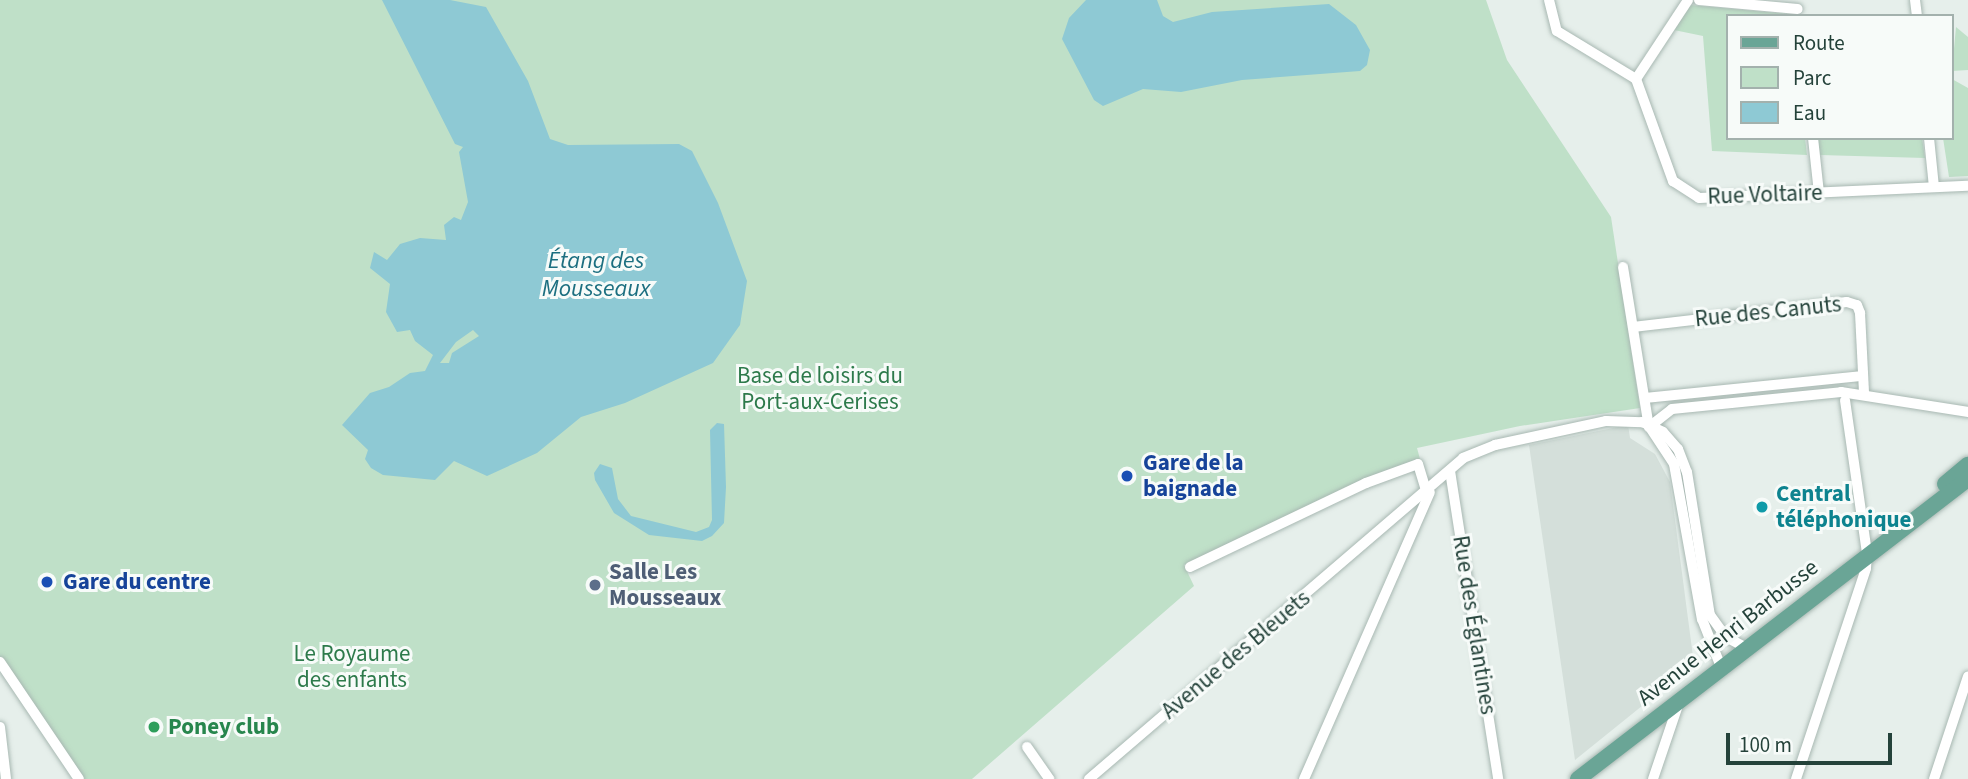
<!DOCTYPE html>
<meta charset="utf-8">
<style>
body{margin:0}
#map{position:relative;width:1968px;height:779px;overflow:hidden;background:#e6efeb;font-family:"Source Sans 3",sans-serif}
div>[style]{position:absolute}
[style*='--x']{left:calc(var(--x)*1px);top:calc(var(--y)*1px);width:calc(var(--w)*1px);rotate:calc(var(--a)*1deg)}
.built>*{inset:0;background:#d4dfda}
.green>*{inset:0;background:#bfe0c8}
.water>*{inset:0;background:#8ec9d4}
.roads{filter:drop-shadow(0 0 2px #a8b8b2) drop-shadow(0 0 2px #a8b8b2)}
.minor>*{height:10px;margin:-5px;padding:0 5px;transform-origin:5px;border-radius:5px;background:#fff}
.primary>*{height:16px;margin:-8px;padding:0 8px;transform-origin:8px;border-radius:8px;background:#6aa596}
.dots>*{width:19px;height:19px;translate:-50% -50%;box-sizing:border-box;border:4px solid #f7fbf9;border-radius:50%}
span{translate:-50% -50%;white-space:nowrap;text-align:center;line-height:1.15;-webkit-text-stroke:6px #f7fbf9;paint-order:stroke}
.street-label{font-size:23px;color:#24423a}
.park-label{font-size:23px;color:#2d7a4b}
.transit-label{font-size:23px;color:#164399;font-weight:700}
.left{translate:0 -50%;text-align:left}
.culture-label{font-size:23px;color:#0d838f;font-weight:700}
.service-label{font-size:23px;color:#4e5e75;font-weight:700}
.leisure-label{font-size:23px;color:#27864d;font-weight:700}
.water-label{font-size:24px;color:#1c6f80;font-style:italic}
.legend{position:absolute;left:1726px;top:14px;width:228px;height:126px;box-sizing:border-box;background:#f7fbf9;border:2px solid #a3b1ad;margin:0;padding:9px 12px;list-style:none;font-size:21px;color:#24423a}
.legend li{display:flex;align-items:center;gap:14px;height:35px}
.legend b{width:35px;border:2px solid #a3b1ad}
.scale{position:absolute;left:1726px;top:733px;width:166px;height:32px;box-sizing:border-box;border:4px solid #24423a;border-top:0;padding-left:9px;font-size:21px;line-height:24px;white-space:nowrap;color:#24423a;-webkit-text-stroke:5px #f7fbf9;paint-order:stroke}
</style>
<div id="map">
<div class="built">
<div style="clip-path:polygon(1628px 425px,1630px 438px,1655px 454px,1670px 482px,1694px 664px,1575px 760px,1529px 445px)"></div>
</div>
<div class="green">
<div style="clip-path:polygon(0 0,1486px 0,1507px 60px,1611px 217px,1640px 408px,1520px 426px,1417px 448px,1420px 459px,1356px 484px,1184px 565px,1194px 586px,972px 779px,79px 779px,0 662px)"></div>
<div style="clip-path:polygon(1690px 5px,1789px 14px,1728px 16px,1728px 138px,1805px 138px,1807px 155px,1712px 151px,1703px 36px,1674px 30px)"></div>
<div style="clip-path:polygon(1956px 27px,1968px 37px,1968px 70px,1952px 71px)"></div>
<div style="clip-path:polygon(1952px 79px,1968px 88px,1968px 176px,1949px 177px,1943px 138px,1952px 138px)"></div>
<div style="clip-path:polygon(1818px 138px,1922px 138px,1925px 158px,1820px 155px)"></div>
</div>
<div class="water">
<div style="clip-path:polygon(evenodd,382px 0,450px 0,486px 7px,528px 81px,550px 139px,568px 145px,679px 144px,692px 151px,718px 203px,747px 281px,740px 325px,713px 363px,625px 403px,581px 417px,537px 453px,487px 476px,454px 461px,435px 480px,383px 475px,371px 468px,365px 459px,368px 450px,342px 425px,370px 393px,389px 387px,410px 373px,425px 371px,433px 355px,415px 341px,410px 330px,397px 332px,386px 312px,390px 284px,370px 268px,374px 252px,387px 260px,400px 244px,420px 238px,446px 240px,444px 225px,454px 217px,461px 220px,468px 202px,459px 152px,463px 147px,455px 144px,382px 0,473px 330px,479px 336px,452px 353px,449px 363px,440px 363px,456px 342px,473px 330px)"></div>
<div style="clip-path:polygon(1086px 0,1157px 0,1163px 16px,1173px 22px,1212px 12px,1329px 4px,1356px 25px,1370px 50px,1367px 65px,1360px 71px,1242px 80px,1181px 92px,1143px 89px,1103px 106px,1094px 100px,1062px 39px,1069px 18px)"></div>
<div style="clip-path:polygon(717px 423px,724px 424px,726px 487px,724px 523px,712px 536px,702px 541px,649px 535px,614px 513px,595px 480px,594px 473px,600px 464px,612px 468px,618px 499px,631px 516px,696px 532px,709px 527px,712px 520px,710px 430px)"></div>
</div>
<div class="roads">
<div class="minor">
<div style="--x:1549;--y:0;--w:32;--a:76"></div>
<div style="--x:1557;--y:31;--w:92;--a:31.3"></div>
<div style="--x:1636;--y:79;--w:109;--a:70.1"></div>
<div style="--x:1673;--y:181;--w:31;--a:33"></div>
<div style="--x:1699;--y:198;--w:269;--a:-2.6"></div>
<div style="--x:1699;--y:0;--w:99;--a:5.2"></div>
<div style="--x:1915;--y:0;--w:16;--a:83"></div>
<div style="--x:1636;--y:79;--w:95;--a:-56.6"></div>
<div style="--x:1813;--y:138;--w:55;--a:83.8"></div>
<div style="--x:1929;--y:138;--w:49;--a:84.2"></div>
<div style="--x:1623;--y:267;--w:162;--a:80.8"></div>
<div style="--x:1633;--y:327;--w:215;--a:-6.7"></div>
<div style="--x:1847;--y:302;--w:10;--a:17"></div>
<div style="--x:1857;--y:305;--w:9;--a:69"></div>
<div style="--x:1860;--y:313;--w:80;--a:87.1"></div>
<div style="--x:1645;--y:398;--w:219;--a:-5.8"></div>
<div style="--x:1649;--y:427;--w:29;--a:-38"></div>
<div style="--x:1672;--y:409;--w:170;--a:-5.7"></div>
<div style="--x:1841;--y:392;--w:129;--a:8.9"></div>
<div style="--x:1651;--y:429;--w:42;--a:56.7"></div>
<div style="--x:1674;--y:464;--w:158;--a:79.8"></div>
<div style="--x:1702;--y:619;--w:52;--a:68.4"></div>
<div style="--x:1450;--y:471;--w:312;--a:81.1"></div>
<div style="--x:1190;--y:567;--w:195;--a:-25.5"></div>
<div style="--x:1366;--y:483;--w:55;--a:-20.1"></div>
<div style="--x:1418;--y:464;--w:30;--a:73"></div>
<div style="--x:0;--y:662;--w:141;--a:56"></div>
<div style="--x:0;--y:727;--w:52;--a:83.4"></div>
<div style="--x:1027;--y:747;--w:39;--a:55"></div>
<div style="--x:1089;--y:779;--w:493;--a:-40.6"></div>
<div style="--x:1463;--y:458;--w:35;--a:-22"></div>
<div style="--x:1495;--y:445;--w:114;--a:-12.2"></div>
<div style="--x:1606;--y:421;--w:36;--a:2"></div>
<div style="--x:1642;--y:422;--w:23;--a:25"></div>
<div style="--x:1663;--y:432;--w:23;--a:49"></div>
<div style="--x:1678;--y:449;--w:25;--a:69"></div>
<div style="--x:1687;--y:472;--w:145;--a:80.9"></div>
<div style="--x:1710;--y:615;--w:27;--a:54"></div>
<div style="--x:1726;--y:637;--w:21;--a:28"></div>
<div style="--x:1304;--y:779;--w:313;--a:-66.3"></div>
<div style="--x:1653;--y:779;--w:81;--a:-71.3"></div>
<div style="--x:1796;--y:779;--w:222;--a:-71.6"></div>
<div style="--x:1866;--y:568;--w:15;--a:-86"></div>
<div style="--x:1867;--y:553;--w:154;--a:-98.2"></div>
<div style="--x:1934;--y:779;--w:108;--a:-71.7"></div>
</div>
<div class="primary">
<div style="--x:1945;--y:484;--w:30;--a:-40"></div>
<div style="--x:1578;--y:779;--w:492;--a:-37.6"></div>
</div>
</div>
<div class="dots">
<div style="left:1127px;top:476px;background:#1a4fb4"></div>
<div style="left:1762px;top:507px;background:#0f9aa8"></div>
<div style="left:47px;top:582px;background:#1a4fb4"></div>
<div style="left:595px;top:585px;background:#5c6f8a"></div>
<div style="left:154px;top:727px;background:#2e9e5b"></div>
</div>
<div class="street-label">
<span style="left:1765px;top:195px;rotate:-2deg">Rue Voltaire</span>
<span style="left:1768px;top:312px;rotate:-6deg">Rue des Canuts</span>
<span style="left:1474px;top:625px;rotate:81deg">Rue des Églantines</span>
<span style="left:1728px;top:633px;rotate:-38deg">Avenue Henri Barbusse</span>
<span style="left:1236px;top:655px;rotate:-40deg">Avenue des Bleuets</span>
</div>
<div class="park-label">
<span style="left:820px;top:389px">Base de loisirs du<br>Port-aux-Cerises</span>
<span style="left:352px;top:667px">Le Royaume<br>des enfants</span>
</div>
<div class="transit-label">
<span class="left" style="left:1143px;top:476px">Gare de la<br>baignade</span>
<span class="left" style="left:63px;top:582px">Gare du centre</span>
</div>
<div class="culture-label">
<span class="left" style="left:1776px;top:507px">Central<br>téléphonique</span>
</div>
<div class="service-label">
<span class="left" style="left:609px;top:585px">Salle Les<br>Mousseaux</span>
</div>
<div class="leisure-label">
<span class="left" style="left:168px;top:727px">Poney club</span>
</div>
<div class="water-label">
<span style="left:596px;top:275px">Étang des<br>Mousseaux</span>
</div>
<ul class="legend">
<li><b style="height:9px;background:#6aa596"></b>Route</li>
<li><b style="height:19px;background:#bfe0c8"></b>Parc</li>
<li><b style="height:19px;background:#8ec9d4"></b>Eau</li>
</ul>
<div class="scale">100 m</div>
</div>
